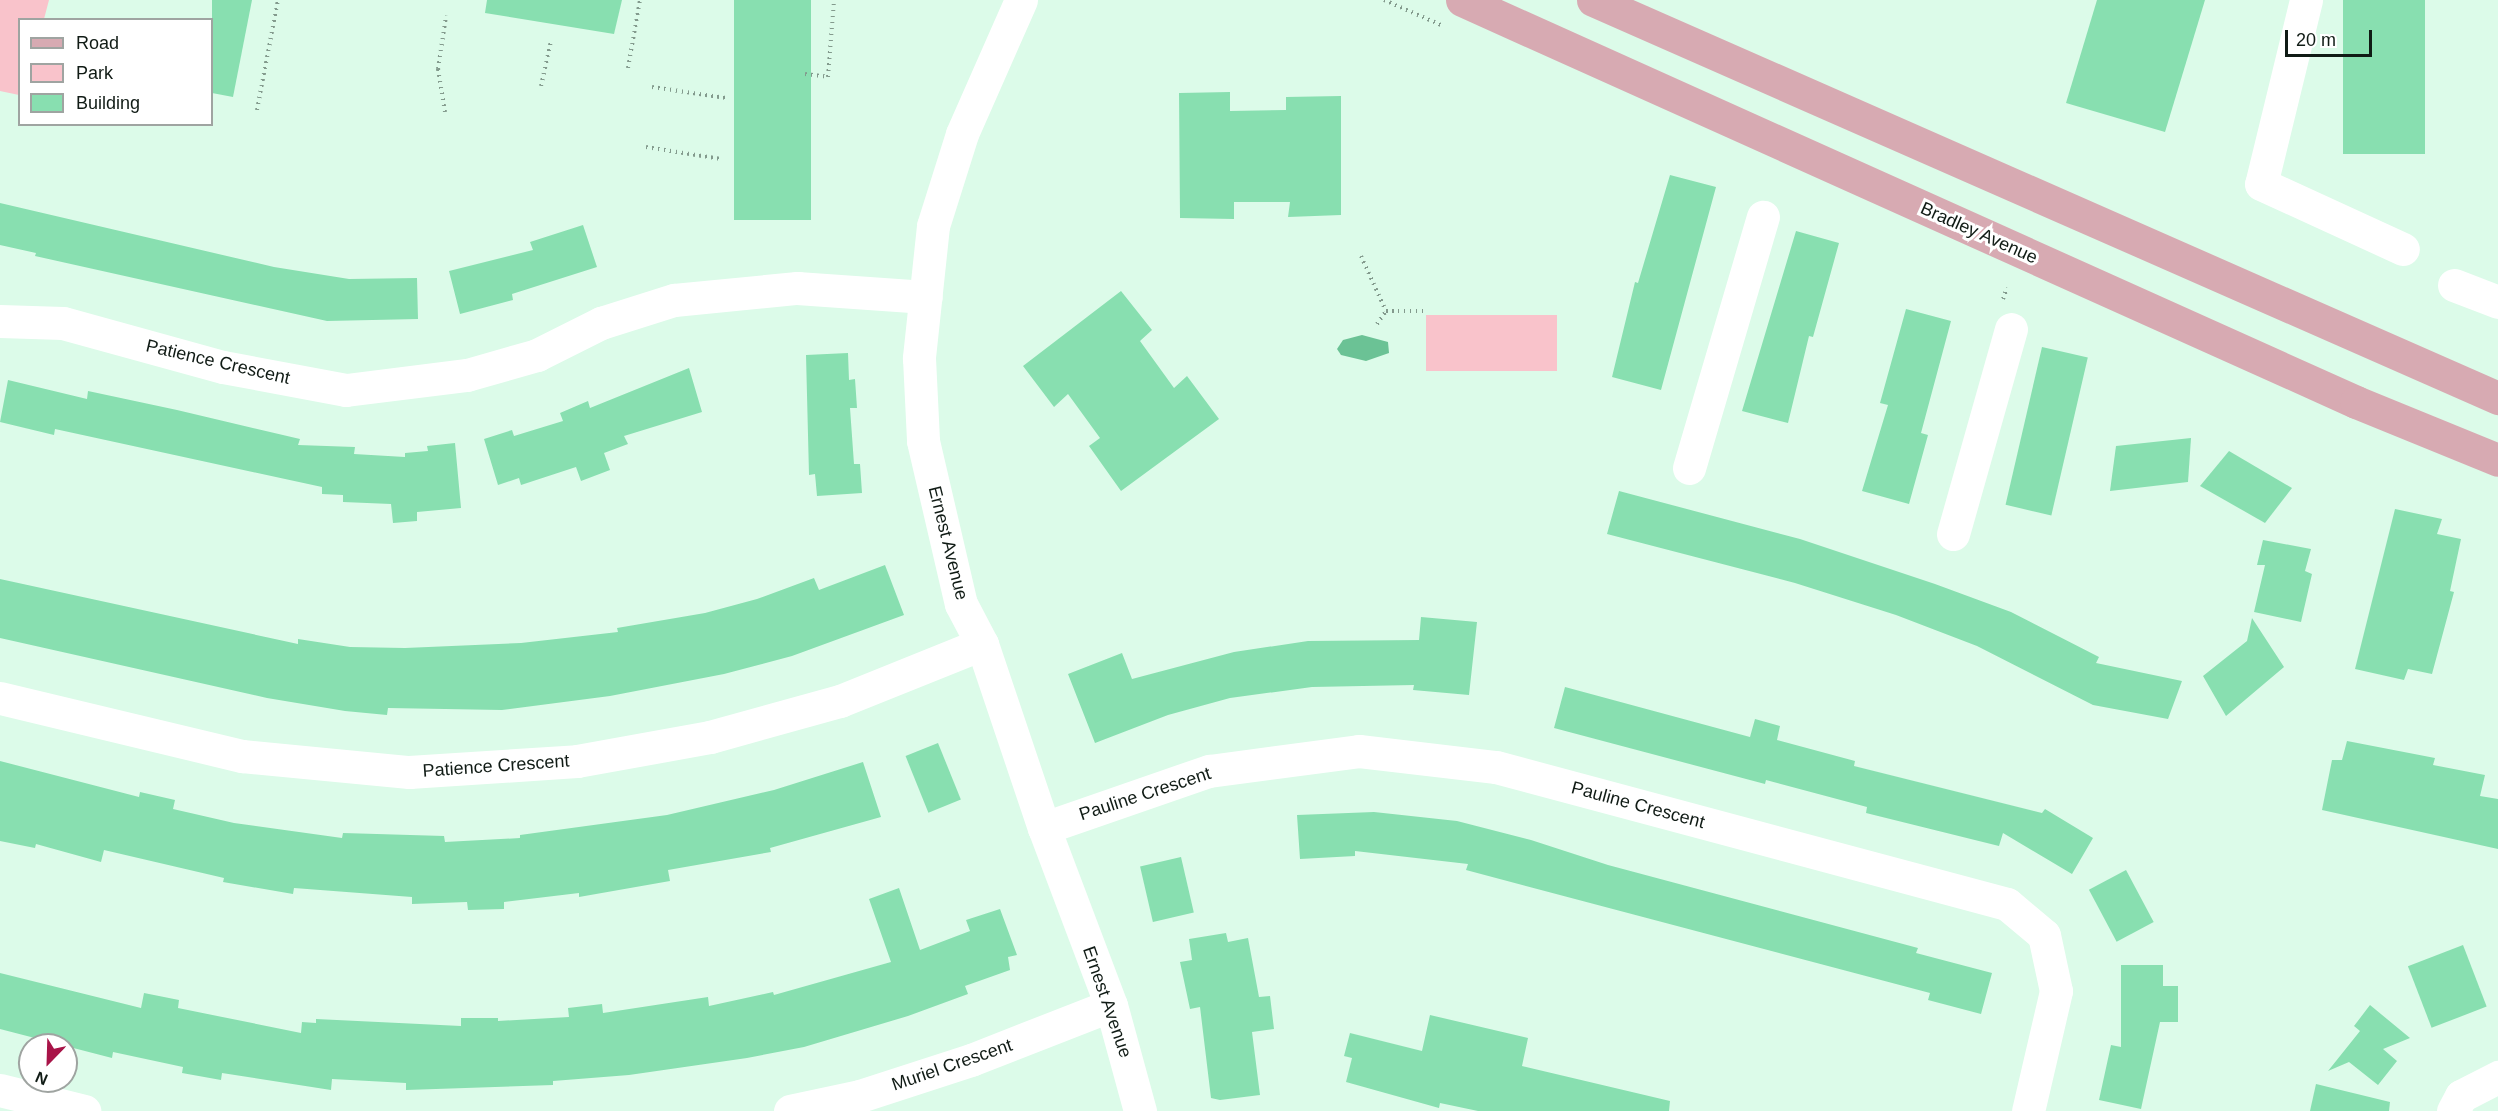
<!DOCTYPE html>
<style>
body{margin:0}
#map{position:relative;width:2498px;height:1111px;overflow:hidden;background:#dcfbe9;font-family:Arial,sans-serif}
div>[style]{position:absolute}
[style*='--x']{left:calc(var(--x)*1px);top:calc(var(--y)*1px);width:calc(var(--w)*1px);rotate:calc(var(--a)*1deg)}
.green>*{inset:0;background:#f9c3cb;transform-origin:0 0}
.water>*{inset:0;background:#6bc295}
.building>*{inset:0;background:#88dfb0;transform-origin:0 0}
.path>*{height:4px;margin-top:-2px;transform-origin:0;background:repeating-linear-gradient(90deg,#839a8d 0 1.5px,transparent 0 6px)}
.minor>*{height:33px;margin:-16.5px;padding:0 16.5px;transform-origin:16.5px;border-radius:16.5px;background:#fff}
.major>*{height:33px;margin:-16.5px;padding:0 16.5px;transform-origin:16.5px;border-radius:16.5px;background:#d7aab2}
span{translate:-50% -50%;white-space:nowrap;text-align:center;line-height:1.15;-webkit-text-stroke:6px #fff;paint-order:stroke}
.street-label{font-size:18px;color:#101b15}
.legend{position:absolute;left:18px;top:18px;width:195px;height:108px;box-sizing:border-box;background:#fff;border:2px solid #9fa4a1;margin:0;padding:8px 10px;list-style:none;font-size:18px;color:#101b15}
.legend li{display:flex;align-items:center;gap:12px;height:30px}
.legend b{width:30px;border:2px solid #9fa4a1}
.north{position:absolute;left:18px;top:1033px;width:60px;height:60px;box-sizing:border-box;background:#fff;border:2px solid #9fa4a1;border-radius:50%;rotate:203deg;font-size:16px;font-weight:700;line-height:24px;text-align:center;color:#101b15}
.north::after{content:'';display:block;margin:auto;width:21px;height:27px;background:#a81448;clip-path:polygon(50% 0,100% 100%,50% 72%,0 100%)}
.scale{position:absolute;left:2285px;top:30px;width:87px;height:27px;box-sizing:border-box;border:3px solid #101b15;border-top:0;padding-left:8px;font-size:18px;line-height:21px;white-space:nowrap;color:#101b15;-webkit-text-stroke:4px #fff;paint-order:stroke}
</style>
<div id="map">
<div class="green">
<div style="clip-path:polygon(0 0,49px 0,44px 19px,20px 20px,19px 95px,0 91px)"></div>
<div style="left:1557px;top:315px;width:56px;height:131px;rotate:90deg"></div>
</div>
<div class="water">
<div style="clip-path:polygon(1362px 335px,1388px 342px,1389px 353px,1366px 361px,1341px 355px,1337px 349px,1343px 340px)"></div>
</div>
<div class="building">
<div style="clip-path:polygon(212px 0,252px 0,233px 97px,212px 93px)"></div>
<div style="clip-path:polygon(487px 0,622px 0,614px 34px,485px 13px)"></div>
<div style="left:734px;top:0;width:77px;height:220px"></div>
<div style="clip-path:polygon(2097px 0,2205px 0,2165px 132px,2066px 103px)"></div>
<div style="left:2343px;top:0;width:82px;height:154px"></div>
<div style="clip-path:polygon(1230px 92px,1230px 111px,1286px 110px,1286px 97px,1341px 96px,1341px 215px,1288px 217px,1290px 202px,1234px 202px,1234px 219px,1180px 218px,1179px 93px)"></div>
<div style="clip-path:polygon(1670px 175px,1716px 187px,1661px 390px,1612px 377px,1635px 282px,1638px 283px)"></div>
<div style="clip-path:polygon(0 203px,274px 267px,349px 279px,417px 278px,418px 319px,327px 321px,35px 256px,36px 253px,0 245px)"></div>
<div style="clip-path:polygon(583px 225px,597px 267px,512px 294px,513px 300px,460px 314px,449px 271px,533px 250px,530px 242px)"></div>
<div style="clip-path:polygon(1796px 231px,1839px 243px,1813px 337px,1809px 336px,1788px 423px,1742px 411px)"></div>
<div style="clip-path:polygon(1121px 291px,1152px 330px,1140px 341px,1174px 388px,1187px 376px,1219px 419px,1121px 491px,1089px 446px,1100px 438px,1068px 394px,1054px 407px,1023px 366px)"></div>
<div style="clip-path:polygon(1906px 309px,1951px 321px,1921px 433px,1928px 435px,1909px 504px,1862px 491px,1888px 405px,1880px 403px)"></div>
<div style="left:2042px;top:347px;width:47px;height:162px;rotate:13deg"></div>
<div style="clip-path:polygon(848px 353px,849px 380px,855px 379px,857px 408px,850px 408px,854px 464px,860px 464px,862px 493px,817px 496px,815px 474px,809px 475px,806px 355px)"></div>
<div style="clip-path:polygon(689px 368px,702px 412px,624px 436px,628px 444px,604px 453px,610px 470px,581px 481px,576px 467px,521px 485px,519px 478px,498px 485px,484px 439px,512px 430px,514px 436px,563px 421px,560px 413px,588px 401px,590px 408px)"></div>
<div style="clip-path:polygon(8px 380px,87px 399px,88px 391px,177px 410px,300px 439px,298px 445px,355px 447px,354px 454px,405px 457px,405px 453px,428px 451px,427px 446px,455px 443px,461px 508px,417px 512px,417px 521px,393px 523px,391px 504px,343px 502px,343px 495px,322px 494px,322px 487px,55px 429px,54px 435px,0 422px)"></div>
<div style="clip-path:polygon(2191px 438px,2188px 482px,2110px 491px,2116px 446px)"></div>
<div style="clip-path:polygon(2229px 451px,2292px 488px,2265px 523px,2200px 486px)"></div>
<div style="clip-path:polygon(1619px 491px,1800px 539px,1935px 584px,2011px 612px,2099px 657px,2096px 663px,2182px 681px,2168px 719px,2093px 705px,1977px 646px,1896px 615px,1795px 583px,1607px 534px)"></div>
<div style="clip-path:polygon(2395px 509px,2442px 519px,2437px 534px,2461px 539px,2450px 591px,2454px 592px,2432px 674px,2408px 669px,2404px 680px,2355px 669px)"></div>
<div style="clip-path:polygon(2263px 540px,2311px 549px,2305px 571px,2312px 574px,2301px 622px,2254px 612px,2265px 565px,2257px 565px)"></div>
<div style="clip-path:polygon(885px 565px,904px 615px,792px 656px,724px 674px,610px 696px,502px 710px,388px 708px,387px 715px,345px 711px,267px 698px,0 638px,0 579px,298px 644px,298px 639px,350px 647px,405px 648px,521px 643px,618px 632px,617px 628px,705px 613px,757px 599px,814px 578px,819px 590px)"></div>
<div style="clip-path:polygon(1421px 617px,1477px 622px,1469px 695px,1413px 690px,1414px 685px,1312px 687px,1230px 698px,1168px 715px,1095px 743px,1068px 674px,1122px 653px,1132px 679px,1234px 652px,1308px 641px,1419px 640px)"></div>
<div style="clip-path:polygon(2252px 618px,2284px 667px,2226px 716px,2203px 676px,2247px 641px)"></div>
<div style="clip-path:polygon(1565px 687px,1750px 737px,1755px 719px,1780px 726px,1777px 740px,1855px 761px,1854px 766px,2042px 813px,2045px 809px,2093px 838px,2072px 874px,2003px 833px,1999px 846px,1866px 813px,1867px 807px,1766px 780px,1765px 784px,1554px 728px)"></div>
<div style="clip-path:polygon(2347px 741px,2435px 758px,2433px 765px,2485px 775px,2480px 796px,2498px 799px,2498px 849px,2322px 810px,2332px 760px,2342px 760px)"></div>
<div style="left:938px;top:743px;width:61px;height:35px;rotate:68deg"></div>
<div style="clip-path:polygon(0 761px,139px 797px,140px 792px,175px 800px,173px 809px,234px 823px,342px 838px,343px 833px,444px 836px,445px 842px,520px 838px,520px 835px,667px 815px,774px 790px,863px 762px,881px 817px,770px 848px,771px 852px,668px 870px,670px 881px,579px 897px,579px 893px,504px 902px,504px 909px,468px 910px,467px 902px,412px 904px,412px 897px,294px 888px,293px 894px,223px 882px,224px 878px,104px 850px,101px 862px,36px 844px,35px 848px,0 841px)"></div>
<div style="clip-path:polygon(1374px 812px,1457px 821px,1531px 840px,1608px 865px,1918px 948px,1916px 953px,1992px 973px,1981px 1014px,1928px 1000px,1930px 993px,1466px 870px,1468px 864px,1355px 851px,1355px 856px,1300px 859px,1297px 815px)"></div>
<div style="left:1181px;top:857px;width:57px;height:42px;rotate:77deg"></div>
<div style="left:2126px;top:870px;width:59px;height:42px;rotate:62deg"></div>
<div style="clip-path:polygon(899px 888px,920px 950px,970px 931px,966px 920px,1000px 909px,1017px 955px,1008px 957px,1010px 970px,965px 986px,968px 994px,908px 1016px,804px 1047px,747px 1058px,629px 1075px,553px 1081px,553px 1085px,406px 1090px,406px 1083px,332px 1079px,331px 1090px,222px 1073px,221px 1080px,182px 1073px,183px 1067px,113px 1052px,112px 1058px,0 1029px,0 973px,141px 1008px,144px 993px,179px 1000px,178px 1008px,301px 1033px,302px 1022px,316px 1023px,316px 1019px,461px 1026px,461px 1018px,498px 1018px,498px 1021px,569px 1017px,568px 1008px,602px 1004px,603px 1013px,708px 997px,709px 1006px,773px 992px,774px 995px,891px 962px,869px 899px)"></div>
<div style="clip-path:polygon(1226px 933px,1228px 942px,1248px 938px,1259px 997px,1270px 996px,1274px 1029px,1252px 1032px,1260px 1095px,1220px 1100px,1211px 1098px,1200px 1007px,1190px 1009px,1180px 962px,1192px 960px,1189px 939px)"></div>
<div style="left:2463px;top:945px;width:66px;height:59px;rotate:69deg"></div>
<div style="clip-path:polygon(2121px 965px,2163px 965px,2163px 986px,2178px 986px,2178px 1022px,2160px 1022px,2141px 1109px,2099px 1100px,2111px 1045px,2121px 1047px)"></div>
<div style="clip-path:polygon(2370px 1005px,2410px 1038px,2383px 1049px,2397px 1061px,2378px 1085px,2349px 1062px,2328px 1071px,2360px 1031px,2354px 1026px)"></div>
<div style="clip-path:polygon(1430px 1015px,1528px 1038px,1522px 1066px,1670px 1101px,1669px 1111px,1478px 1111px,1440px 1103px,1439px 1108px,1346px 1082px,1352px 1058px,1344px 1056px,1350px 1033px,1422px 1051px)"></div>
<div style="clip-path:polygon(2316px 1084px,2390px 1102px,2389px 1111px,2310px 1111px)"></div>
</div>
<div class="path">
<div style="--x:1384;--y:0;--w:62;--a:23.7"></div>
<div style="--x:628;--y:68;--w:69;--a:-80"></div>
<div style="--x:805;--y:74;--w:23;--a:7"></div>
<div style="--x:828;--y:77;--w:77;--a:-85.5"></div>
<div style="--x:541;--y:86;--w:46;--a:-77.5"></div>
<div style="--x:652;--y:87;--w:75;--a:8.5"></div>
<div style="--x:257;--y:110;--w:112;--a:-79.2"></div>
<div style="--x:445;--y:112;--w:44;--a:-99.2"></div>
<div style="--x:438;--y:69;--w:54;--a:-81.4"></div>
<div style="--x:646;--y:147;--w:76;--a:9.1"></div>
<div style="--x:1361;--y:256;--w:60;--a:65.6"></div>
<div style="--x:1386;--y:311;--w:37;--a:0"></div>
<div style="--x:2003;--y:299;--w:12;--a:-70"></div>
<div style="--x:1377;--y:324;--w:16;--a:-55"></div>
</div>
<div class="minor">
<div style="--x:1021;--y:0;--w:146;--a:113.8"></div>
<div style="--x:962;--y:134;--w:96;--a:107.5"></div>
<div style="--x:933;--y:226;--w:133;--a:96.1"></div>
<div style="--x:919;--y:358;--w:83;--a:87.2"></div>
<div style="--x:923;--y:441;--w:167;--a:76.9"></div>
<div style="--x:961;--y:604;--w:45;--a:62.3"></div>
<div style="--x:982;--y:644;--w:194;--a:71.4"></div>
<div style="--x:1044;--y:828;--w:189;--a:69.3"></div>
<div style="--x:1111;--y:1005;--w:110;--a:74.7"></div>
<div style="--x:2306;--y:0;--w:189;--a:103.7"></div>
<div style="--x:2261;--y:184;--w:156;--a:24.6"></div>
<div style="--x:2454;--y:285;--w:47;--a:21.1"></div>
<div style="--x:0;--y:321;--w:63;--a:1.8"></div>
<div style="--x:63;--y:323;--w:166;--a:15.4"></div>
<div style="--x:223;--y:367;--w:125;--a:10.6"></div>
<div style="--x:346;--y:390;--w:122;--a:-7.1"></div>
<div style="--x:467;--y:375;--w:73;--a:-15.9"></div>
<div style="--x:537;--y:355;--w:72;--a:-26.6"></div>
<div style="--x:601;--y:323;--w:77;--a:-17.5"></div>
<div style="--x:674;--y:300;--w:124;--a:-5.6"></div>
<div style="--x:797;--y:288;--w:129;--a:4"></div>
<div style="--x:1689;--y:468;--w:262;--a:-73.6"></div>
<div style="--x:1953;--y:534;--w:213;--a:-74.2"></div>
<div style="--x:0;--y:698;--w:249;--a:13.5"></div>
<div style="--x:242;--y:756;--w:168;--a:5.5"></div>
<div style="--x:409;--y:772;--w:168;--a:-3.7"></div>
<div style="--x:577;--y:761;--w:135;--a:-10.2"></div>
<div style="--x:710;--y:737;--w:135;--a:-15.5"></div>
<div style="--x:840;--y:701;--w:153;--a:-21.9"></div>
<div style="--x:1044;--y:828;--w:175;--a:-19.1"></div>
<div style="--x:1209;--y:771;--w:151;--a:-7.6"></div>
<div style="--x:1359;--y:751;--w:138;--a:6.7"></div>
<div style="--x:1496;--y:767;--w:529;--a:15.01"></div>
<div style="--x:2007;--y:904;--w:48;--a:40"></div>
<div style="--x:2044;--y:935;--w:57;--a:77.9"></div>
<div style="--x:2056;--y:991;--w:123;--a:103.1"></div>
<div style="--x:0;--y:1090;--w:87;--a:14"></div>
<div style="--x:790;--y:1111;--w:72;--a:-12.1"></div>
<div style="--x:860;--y:1096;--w:117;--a:-18"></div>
<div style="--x:971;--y:1060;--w:150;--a:-21.4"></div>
<div style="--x:2453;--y:1111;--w:17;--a:-62"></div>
<div style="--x:2461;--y:1096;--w:42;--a:-27.2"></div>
</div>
<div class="major">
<div style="--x:1462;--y:0;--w:980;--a:24.21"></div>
<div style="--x:2356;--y:402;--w:153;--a:22.2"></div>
<div style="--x:1593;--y:0;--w:989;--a:23.74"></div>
</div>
<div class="street-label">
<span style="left:1979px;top:233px;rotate:24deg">Bradley Avenue</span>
<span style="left:218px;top:362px;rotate:13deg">Patience Crescent</span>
<span style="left:948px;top:543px;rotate:76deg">Ernest Avenue</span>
<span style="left:496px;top:766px;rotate:-4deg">Patience Crescent</span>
<span style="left:1145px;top:794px;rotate:-18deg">Pauline Crescent</span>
<span style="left:1638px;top:805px;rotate:15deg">Pauline Crescent</span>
<span style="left:1107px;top:1002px;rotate:71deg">Ernest Avenue</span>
<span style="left:952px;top:1065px;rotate:-19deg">Muriel Crescent</span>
</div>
<ul class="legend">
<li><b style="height:8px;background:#d7aab2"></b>Road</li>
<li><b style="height:16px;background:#f9c3cb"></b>Park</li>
<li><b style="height:16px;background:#88dfb0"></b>Building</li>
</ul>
<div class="north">N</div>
<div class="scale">20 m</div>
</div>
